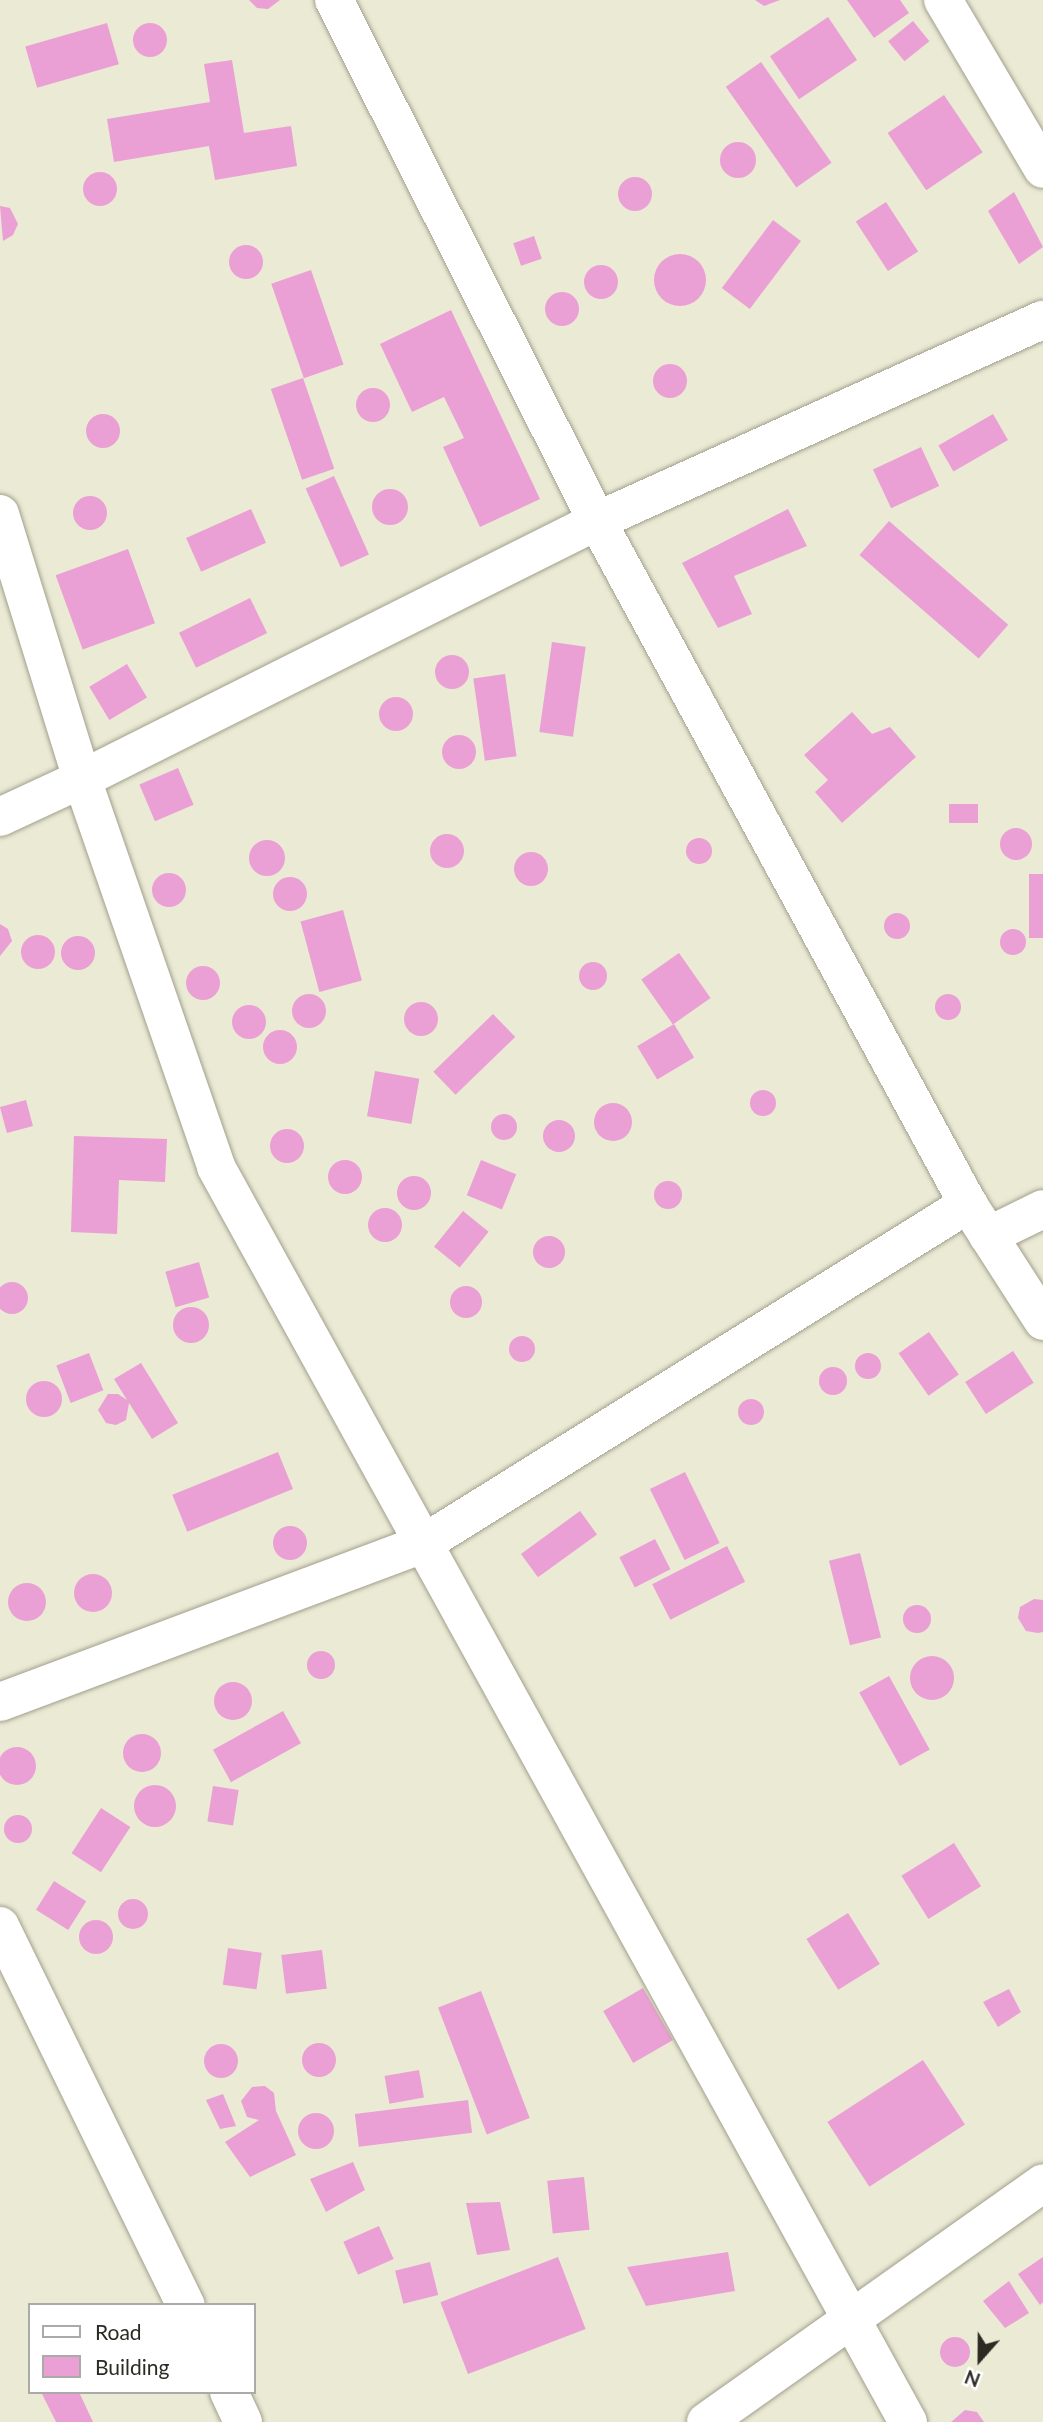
<!DOCTYPE html>
<style>
body{margin:0}
#map{position:relative;width:1043px;height:2422px;overflow:hidden;background:#ebead5;font-family:Lato,sans-serif}
div>[style]{position:absolute}
[style*='--x']{left:calc(var(--x)*1px);top:calc(var(--y)*1px);width:calc(var(--w)*1px);rotate:calc(var(--a)*1deg)}
.building>*{inset:0;background:#eaa0d4;transform-origin:0 0}
.round{border-radius:50%}
.roads{filter:drop-shadow(0 0 2px #a2a08d) drop-shadow(0 0 2px #a2a08d)}
.minor>*{height:38px;margin:-19px;padding:0 19px;transform-origin:19px;border-radius:19px;background:#fff}
span{translate:-50% -50%;white-space:nowrap;text-align:center;line-height:1.15;-webkit-text-stroke:7px #fff;paint-order:stroke}
.legend{position:absolute;left:28px;top:2303px;width:228px;height:91px;box-sizing:border-box;background:#fff;border:2px solid #aaaaa7;margin:0;padding:9px 12px;list-style:none;font-size:21px;color:#2b2a23}
.legend li{display:flex;align-items:center;gap:14px;height:35px}
.legend b{width:35px;border:2px solid #aaaaa7}
.north{position:absolute;left:945px;top:2324px;width:70px;height:70px;-webkit-text-stroke:5px #fff;paint-order:stroke;rotate:201deg;font-size:19px;font-weight:700;line-height:28px;text-align:center;color:#2b2a23}
.north::after{content:'';display:block;margin:auto;width:24px;height:32px;background:#2b2a23;clip-path:polygon(50% 0,100% 100%,50% 72%,0 100%)}
</style>
<div id="map">
<div class="building">
<div style="clip-path:polygon(249px 0,280px 0,268px 9px,257px 8px)"></div>
<div style="clip-path:polygon(755px 0,780px 0,764px 6px)"></div>
<div style="clip-path:polygon(847px 0,900px 0,909px 13px,874px 38px)"></div>
<div style="left:828px;top:17px;width:52px;height:70px;rotate:56deg"></div>
<div style="left:913px;top:21px;width:26px;height:32px;rotate:51deg"></div>
<div class="round" style="left:133px;top:23px;width:34px;height:34px"></div>
<div style="left:107px;top:23px;width:43px;height:85px;rotate:74deg"></div>
<div style="clip-path:polygon(232px 60px,244px 133px,291px 126px,297px 166px,215px 180px,209px 146px,114px 162px,107px 119px,210px 102px,204px 64px)"></div>
<div style="left:761px;top:62px;width:123px;height:43px;rotate:55deg"></div>
<div style="left:944px;top:95px;width:69px;height:68px;rotate:56deg"></div>
<div class="round" style="left:720px;top:142px;width:36px;height:36px"></div>
<div class="round" style="left:83px;top:172px;width:34px;height:34px"></div>
<div class="round" style="left:618px;top:177px;width:34px;height:34px"></div>
<div style="clip-path:polygon(1014px 192px,1043px 247px,1019px 264px,988px 211px)"></div>
<div style="left:886px;top:202px;width:59px;height:36px;rotate:57deg"></div>
<div style="clip-path:polygon(0 206px,10px 208px,18px 224px,13px 235px,3px 241px)"></div>
<div style="left:773px;top:220px;width:35px;height:85px;rotate:37deg"></div>
<div style="left:534px;top:236px;width:24px;height:22px;rotate:71deg"></div>
<div class="round" style="left:229px;top:245px;width:34px;height:34px"></div>
<div class="round" style="left:654px;top:254px;width:52px;height:52px"></div>
<div class="round" style="left:584px;top:265px;width:34px;height:34px"></div>
<div style="left:311px;top:270px;width:100px;height:42px;rotate:71deg"></div>
<div class="round" style="left:545px;top:292px;width:34px;height:34px"></div>
<div style="clip-path:polygon(451px 310px,540px 499px,480px 527px,443px 447px,464px 438px,444px 397px,412px 412px,380px 344px)"></div>
<div class="round" style="left:653px;top:364px;width:34px;height:34px"></div>
<div style="left:303px;top:378px;width:96px;height:34px;rotate:71deg"></div>
<div class="round" style="left:356px;top:388px;width:34px;height:34px"></div>
<div class="round" style="left:86px;top:414px;width:34px;height:34px"></div>
<div style="left:993px;top:414px;width:30px;height:63px;rotate:60deg"></div>
<div style="left:921px;top:447px;width:43px;height:53px;rotate:65deg"></div>
<div style="left:334px;top:476px;width:86px;height:31px;rotate:66deg"></div>
<div class="round" style="left:372px;top:489px;width:36px;height:36px"></div>
<div class="round" style="left:73px;top:496px;width:34px;height:34px"></div>
<div style="left:251px;top:509px;width:37px;height:71px;rotate:66deg"></div>
<div style="clip-path:polygon(788px 509px,807px 546px,734px 576px,752px 614px,718px 628px,682px 563px)"></div>
<div style="left:889px;top:521px;width:158px;height:45px;rotate:41deg"></div>
<div style="left:128px;top:549px;width:79px;height:77px;rotate:70deg"></div>
<div style="left:250px;top:598px;width:39px;height:79px;rotate:64deg"></div>
<div style="left:552px;top:642px;width:34px;height:91px;rotate:8deg"></div>
<div class="round" style="left:435px;top:655px;width:34px;height:34px"></div>
<div style="left:127px;top:664px;width:39px;height:44px;rotate:59deg"></div>
<div style="left:505px;top:674px;width:83px;height:32px;rotate:82deg"></div>
<div class="round" style="left:379px;top:697px;width:34px;height:34px"></div>
<div style="clip-path:polygon(852px 712px,872px 734px,890px 727px,916px 757px,842px 823px,815px 792px,828px 780px,804px 755px)"></div>
<div class="round" style="left:442px;top:735px;width:34px;height:34px"></div>
<div style="left:178px;top:768px;width:40px;height:42px;rotate:67deg"></div>
<div style="left:949px;top:804px;width:29px;height:19px"></div>
<div class="round" style="left:1000px;top:828px;width:32px;height:32px"></div>
<div class="round" style="left:430px;top:834px;width:34px;height:34px"></div>
<div class="round" style="left:686px;top:838px;width:26px;height:26px"></div>
<div class="round" style="left:249px;top:840px;width:36px;height:36px"></div>
<div class="round" style="left:514px;top:852px;width:34px;height:34px"></div>
<div class="round" style="left:152px;top:873px;width:34px;height:34px"></div>
<div style="left:1029px;top:874px;width:14px;height:64px"></div>
<div class="round" style="left:273px;top:877px;width:34px;height:34px"></div>
<div style="left:343px;top:910px;width:73px;height:44px;rotate:75deg"></div>
<div class="round" style="left:884px;top:913px;width:26px;height:26px"></div>
<div style="clip-path:polygon(0 924px,8px 929px,12px 941px,0 956px)"></div>
<div class="round" style="left:1000px;top:929px;width:26px;height:26px"></div>
<div class="round" style="left:21px;top:935px;width:34px;height:34px"></div>
<div class="round" style="left:61px;top:936px;width:34px;height:34px"></div>
<div style="left:679px;top:953px;width:55px;height:46px;rotate:55deg"></div>
<div class="round" style="left:579px;top:962px;width:28px;height:28px"></div>
<div class="round" style="left:186px;top:966px;width:34px;height:34px"></div>
<div class="round" style="left:292px;top:994px;width:34px;height:34px"></div>
<div class="round" style="left:935px;top:994px;width:26px;height:26px"></div>
<div class="round" style="left:404px;top:1002px;width:34px;height:34px"></div>
<div class="round" style="left:232px;top:1005px;width:34px;height:34px"></div>
<div style="left:493px;top:1014px;width:32px;height:83px;rotate:46deg"></div>
<div style="left:674px;top:1024px;width:39px;height:43px;rotate:59deg"></div>
<div class="round" style="left:263px;top:1030px;width:34px;height:34px"></div>
<div style="left:375px;top:1071px;width:45px;height:46px;rotate:10deg"></div>
<div class="round" style="left:750px;top:1090px;width:26px;height:26px"></div>
<div style="left:26px;top:1100px;width:27px;height:27px;rotate:75deg"></div>
<div class="round" style="left:594px;top:1103px;width:38px;height:38px"></div>
<div class="round" style="left:491px;top:1114px;width:26px;height:26px"></div>
<div class="round" style="left:543px;top:1120px;width:32px;height:32px"></div>
<div class="round" style="left:270px;top:1129px;width:34px;height:34px"></div>
<div style="clip-path:polygon(74px 1136px,167px 1139px,165px 1182px,119px 1180px,117px 1234px,71px 1232px)"></div>
<div class="round" style="left:328px;top:1160px;width:34px;height:34px"></div>
<div style="left:481px;top:1160px;width:38px;height:38px;rotate:22deg"></div>
<div class="round" style="left:397px;top:1176px;width:34px;height:34px"></div>
<div class="round" style="left:654px;top:1181px;width:28px;height:28px"></div>
<div class="round" style="left:368px;top:1208px;width:34px;height:34px"></div>
<div style="left:463px;top:1211px;width:33px;height:46px;rotate:39deg"></div>
<div class="round" style="left:533px;top:1236px;width:32px;height:32px"></div>
<div style="left:199px;top:1262px;width:37px;height:35px;rotate:74deg"></div>
<div class="round" style="left:-4px;top:1282px;width:32px;height:32px"></div>
<div class="round" style="left:450px;top:1286px;width:32px;height:32px"></div>
<div class="round" style="left:173px;top:1307px;width:36px;height:36px"></div>
<div style="left:929px;top:1332px;width:52px;height:37px;rotate:55deg"></div>
<div class="round" style="left:509px;top:1336px;width:26px;height:26px"></div>
<div style="left:1013px;top:1351px;width:38px;height:57px;rotate:57deg"></div>
<div class="round" style="left:855px;top:1353px;width:26px;height:26px"></div>
<div style="left:89px;top:1353px;width:40px;height:35px;rotate:69deg"></div>
<div style="clip-path:polygon(141px 1363px,178px 1423px,152px 1439px,129px 1403px,126px 1420px,116px 1425px,106px 1423px,98px 1410px,108px 1394px,118px 1394px,127px 1400px,114px 1379px)"></div>
<div class="round" style="left:819px;top:1367px;width:28px;height:28px"></div>
<div class="round" style="left:26px;top:1381px;width:36px;height:36px"></div>
<div class="round" style="left:738px;top:1399px;width:26px;height:26px"></div>
<div style="left:278px;top:1452px;width:40px;height:114px;rotate:68deg"></div>
<div style="left:685px;top:1472px;width:79px;height:39px;rotate:64deg"></div>
<div style="left:580px;top:1511px;width:29px;height:73px;rotate:54deg"></div>
<div class="round" style="left:273px;top:1526px;width:34px;height:34px"></div>
<div style="left:655px;top:1539px;width:34px;height:40px;rotate:63deg"></div>
<div style="left:727px;top:1546px;width:40px;height:84px;rotate:63deg"></div>
<div style="left:860px;top:1553px;width:87px;height:32px;rotate:76deg"></div>
<div class="round" style="left:74px;top:1574px;width:38px;height:38px"></div>
<div class="round" style="left:8px;top:1583px;width:38px;height:38px"></div>
<div style="clip-path:polygon(1034px 1599px,1043px 1600px,1043px 1632px,1038px 1633px,1026px 1631px,1018px 1618px,1020px 1607px)"></div>
<div class="round" style="left:903px;top:1605px;width:28px;height:28px"></div>
<div class="round" style="left:307px;top:1651px;width:28px;height:28px"></div>
<div class="round" style="left:910px;top:1656px;width:44px;height:44px"></div>
<div style="left:889px;top:1676px;width:84px;height:34px;rotate:61deg"></div>
<div class="round" style="left:214px;top:1682px;width:38px;height:38px"></div>
<div style="left:283px;top:1711px;width:37px;height:80px;rotate:61deg"></div>
<div class="round" style="left:123px;top:1734px;width:38px;height:38px"></div>
<div class="round" style="left:-2px;top:1747px;width:38px;height:38px"></div>
<div class="round" style="left:134px;top:1785px;width:42px;height:42px"></div>
<div style="left:213px;top:1786px;width:26px;height:36px;rotate:9deg"></div>
<div style="left:101px;top:1808px;width:35px;height:54px;rotate:33deg"></div>
<div class="round" style="left:4px;top:1815px;width:28px;height:28px"></div>
<div style="left:954px;top:1843px;width:51px;height:62px;rotate:58deg"></div>
<div style="left:54px;top:1881px;width:38px;height:34px;rotate:32deg"></div>
<div class="round" style="left:118px;top:1899px;width:30px;height:30px"></div>
<div style="left:848px;top:1913px;width:60px;height:49px;rotate:58deg"></div>
<div class="round" style="left:79px;top:1920px;width:34px;height:34px"></div>
<div style="left:228px;top:1948px;width:34px;height:37px;rotate:8deg"></div>
<div style="left:322px;top:1950px;width:39px;height:41px;rotate:83deg"></div>
<div style="left:643px;top:1988px;width:60px;height:46px;rotate:60deg"></div>
<div style="clip-path:polygon(1009px 1989px,1021px 2012px,998px 2027px,983px 2002px)"></div>
<div style="left:481px;top:1991px;width:136px;height:46px;rotate:69deg"></div>
<div class="round" style="left:302px;top:2043px;width:34px;height:34px"></div>
<div class="round" style="left:204px;top:2044px;width:34px;height:34px"></div>
<div style="left:923px;top:2060px;width:77px;height:114px;rotate:57deg"></div>
<div style="left:419px;top:2070px;width:28px;height:35px;rotate:80deg"></div>
<div style="clip-path:polygon(265px 2086px,274px 2093px,276px 2111px,296px 2155px,250px 2177px,225px 2142px,259px 2120px,247px 2117px,241px 2101px,252px 2087px)"></div>
<div style="clip-path:polygon(223px 2094px,236px 2126px,220px 2129px,206px 2100px)"></div>
<div style="left:468px;top:2100px;width:33px;height:114px;rotate:83deg"></div>
<div class="round" style="left:298px;top:2113px;width:36px;height:36px"></div>
<div style="clip-path:polygon(353px 2162px,365px 2190px,326px 2212px,310px 2179px)"></div>
<div style="left:584px;top:2177px;width:53px;height:37px;rotate:84deg"></div>
<div style="clip-path:polygon(500px 2202px,510px 2250px,477px 2255px,466px 2203px)"></div>
<div style="left:379px;top:2226px;width:36px;height:39px;rotate:66deg"></div>
<div style="clip-path:polygon(728px 2252px,735px 2291px,646px 2306px,627px 2267px)"></div>
<div style="left:558px;top:2257px;width:77px;height:126px;rotate:69deg"></div>
<div style="clip-path:polygon(1043px 2257px,1043px 2302px,1040px 2305px,1018px 2274px)"></div>
<div style="left:430px;top:2262px;width:34px;height:36px;rotate:76deg"></div>
<div style="clip-path:polygon(1009px 2281px,1029px 2313px,1005px 2328px,983px 2301px)"></div>
<div class="round" style="left:940px;top:2337px;width:30px;height:30px"></div>
<div style="clip-path:polygon(41px 2392px,79px 2392px,93px 2422px,56px 2422px)"></div>
<div style="clip-path:polygon(965px 2410px,977px 2412px,984px 2422px,951px 2422px)"></div>
</div>
<div class="roads">
<div class="minor">
<div style="--x:334;--y:0;--w:584;--a:63.22"></div>
<div style="--x:597;--y:521;--w:777;--a:61.49"></div>
<div style="--x:968;--y:1204;--w:139;--a:57.3"></div>
<div style="--x:943;--y:0;--w:196;--a:59.4"></div>
<div style="--x:0;--y:514;--w:277;--a:72.8"></div>
<div style="--x:82;--y:779;--w:576;--a:-26.61"></div>
<div style="--x:597;--y:521;--w:489;--a:-24.3"></div>
<div style="--x:0;--y:817;--w:90;--a:-24.9"></div>
<div style="--x:82;--y:779;--w:410;--a:70.9"></div>
<div style="--x:216;--y:1167;--w:1433;--a:61.13"></div>
<div style="--x:988;--y:1236;--w:61;--a:-26.1"></div>
<div style="--x:0;--y:1702;--w:449;--a:-20.5"></div>
<div style="--x:421;--y:1545;--w:645;--a:-31.94"></div>
<div style="--x:0;--y:1926;--w:422;--a:63.9"></div>
<div style="--x:229;--y:2392;--w:33;--a:65"></div>
<div style="--x:706;--y:2422;--w:413;--a:-35.3"></div>
</div>
</div>
<ul class="legend">
<li><b style="height:9px;background:#fff"></b>Road</li>
<li><b style="height:19px;background:#eaa0d4"></b>Building</li>
</ul>
<div class="north">N</div>
</div>
